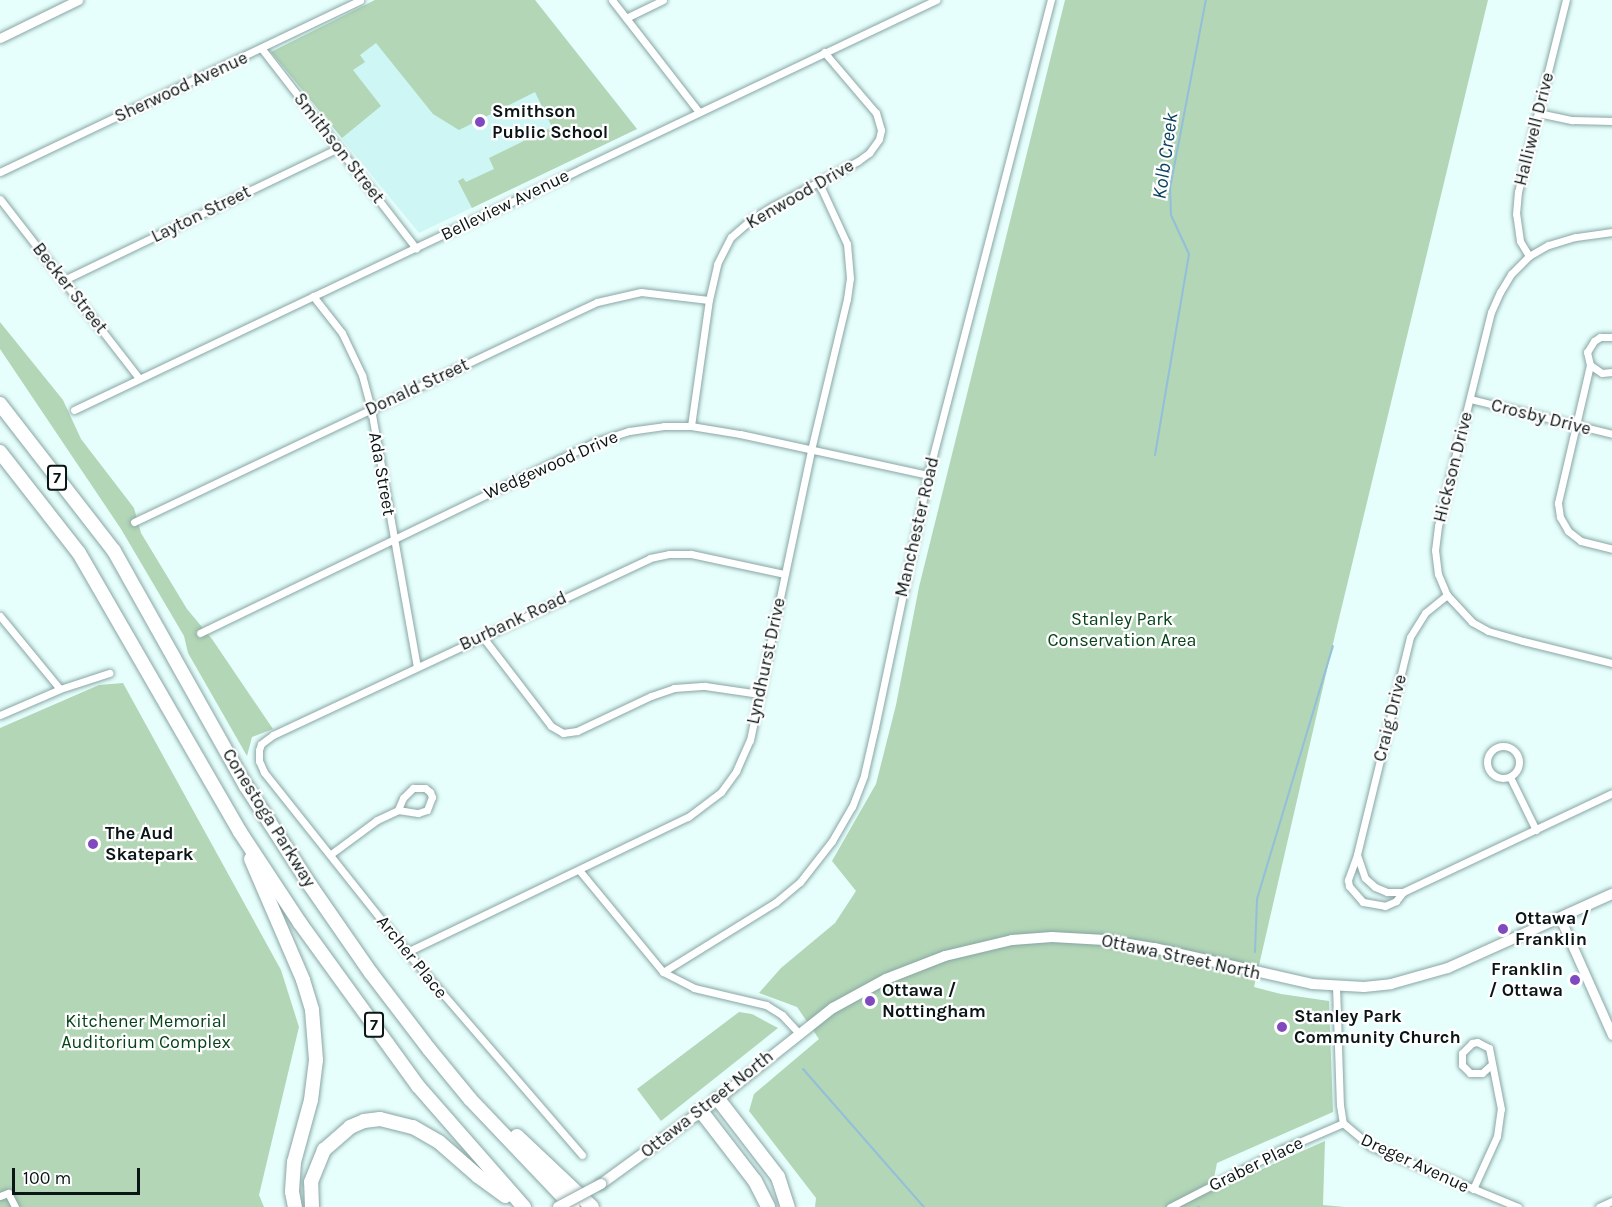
<!DOCTYPE html>
<style>
body{margin:0}
#map{position:relative;width:1612px;height:1207px;overflow:hidden;background:#e6fffd;font-family:Karla,sans-serif}
div>[style]{position:absolute}
[style*='--x']{left:calc(var(--x)*1px);top:calc(var(--y)*1px);width:calc(var(--w)*1px);rotate:calc(var(--a)*1deg)}
.built>*{inset:0;background:#cdf6f4}
.green>*{inset:0;background:#b2d6b6}
.stream>*{height:2px;margin:-1px;padding:0 1px;transform-origin:1px;border-radius:1px;background:#93bfda}
.roads{filter:drop-shadow(0 0 2px #89a6a4) drop-shadow(0 0 2px #89a6a4)}
.minor>*{height:7px;margin:-3.5px;padding:0 3.5px;transform-origin:3.5px;border-radius:3.5px;background:#fff}
.minor>.ring{margin:-3.5px;padding:0;box-sizing:content-box;background:none;border:7px solid #fff;border-radius:50%}
.tertiary>*{height:9px;margin:-4.5px;padding:0 4.5px;transform-origin:4.5px;border-radius:4.5px;background:#fff}
.secondary>*{height:10px;margin:-5px;padding:0 5px;transform-origin:5px;border-radius:5px;background:#fff}
.motorway>*{height:14px;margin:-7px;padding:0 7px;transform-origin:7px;border-radius:7px;background:#fff}
.bridges{filter:drop-shadow(0 0 2px #89a6a4) drop-shadow(0 0 2px #89a6a4)}
.secondary-bridge>*{height:10px;margin:-5px;padding:0 5px;transform-origin:5px;border-radius:5px;background:#fff}
.dots>*{width:16px;height:16px;translate:-50% -50%;box-sizing:border-box;border:3px solid #fff;border-radius:50%}
span{translate:-50% -50%;white-space:nowrap;text-align:center;line-height:1.15;-webkit-text-stroke:4.5px #fff;paint-order:stroke}
.shield-label span{padding:2px 4px;background:#fff;border:2px solid;border-radius:4px;-webkit-text-stroke-width:0}
.shield-label{font-size:16px;color:#0a1515;font-weight:700}
.street-label{font-size:18px;color:#0a1515}
.poi-label{font-size:18px;color:#0a1515;font-weight:700}
.left{translate:0 -50%;text-align:left}
.right{translate:-100% -50%;text-align:right}
.park-label{font-size:18px;color:#074319}
.water-label{font-size:20px;color:#0b435f;font-style:italic}
.scale{position:absolute;left:12px;top:1168px;width:128px;height:27px;box-sizing:border-box;border:3px solid #0a1515;border-top:0;padding-left:8px;font-size:18px;line-height:21px;white-space:nowrap;color:#0a1515;-webkit-text-stroke:4px #fff;paint-order:stroke}
</style>
<div id="map">
<div class="built">
<div style="clip-path:polygon(375px 0,535px 0,637px 129px,419px 233px,271px 52px)"></div>
</div>
<div class="green">
<div style="clip-path:polygon(375px 0,535px 0,637px 129px,472px 208px,458px 181px,463px 178px,466px 182px,494px 169px,489px 158px,552px 127px,535px 92px,459px 130px,433px 114px,376px 43px,360px 55px,365px 62px,353px 70px,381px 106px,342px 138px,271px 52px)"></div>
<div style="clip-path:polygon(1065px 0,1488px 0,1335px 635px,1254px 987px,1281px 994px,1329px 1001px,1333px 1112px,1217px 1163px,1214px 1178px,1220px 1188px,1325px 1141px,1323px 1205px,1345px 1207px,815px 1207px,816px 1198px,749px 1111px,754px 1094px,819px 1039px,797px 1007px,759px 993px,781px 968px,835px 923px,856px 891px,832px 861px,876px 784px,896px 705px,919px 587px)"></div>
<div style="clip-path:polygon(0 322px,63px 400px,81px 439px,134px 508px,141px 533px,187px 609px,212px 639px,273px 729px,252px 737px,247px 756px,188px 653px,184px 636px,121px 529px,0 349px)"></div>
<div style="clip-path:polygon(123px 683px,281px 970px,299px 1027px,259px 1195px,264px 1207px,0 1207px,0 728px,99px 685px)"></div>
<div style="clip-path:polygon(739px 1012px,752px 1014px,778px 1028px,661px 1121px,637px 1089px)"></div>
</div>
<div class="stream">
<div style="--x:1155;--y:455;--w:204;--a:-80.4"></div>
<div style="--x:1189;--y:254;--w:43;--a:-114.8"></div>
<div style="--x:1171;--y:215;--w:27;--a:-92"></div>
<div style="--x:1170;--y:188;--w:191;--a:-79.2"></div>
<div style="--x:1255;--y:952;--w:53;--a:-87.8"></div>
<div style="--x:1257;--y:899;--w:264;--a:-73.3"></div>
<div style="--x:803;--y:1069;--w:184;--a:48.8"></div>
<div style="--x:1198;--y:1207;--w:1;--a:0"></div>
</div>
<div class="roads">
<div class="minor">
<div style="--x:612;--y:0;--w:142;--a:52.2"></div>
<div style="--x:626;--y:18;--w:41;--a:-25.9"></div>
<div style="--x:262;--y:49;--w:252;--a:52.3"></div>
<div style="--x:1538;--y:113;--w:35;--a:12"></div>
<div style="--x:1572;--y:120;--w:40;--a:1.4"></div>
<div style="--x:0;--y:172;--w:399;--a:-25.5"></div>
<div style="--x:0;--y:199;--w:227;--a:52.2"></div>
<div style="--x:1612;--y:232;--w:37;--a:172"></div>
<div style="--x:1575;--y:237;--w:28;--a:163"></div>
<div style="--x:1548;--y:245;--w:22;--a:150"></div>
<div style="--x:1529;--y:256;--w:25;--a:135"></div>
<div style="--x:1511;--y:274;--w:21;--a:121"></div>
<div style="--x:1500;--y:292;--w:22;--a:114"></div>
<div style="--x:1491;--y:312;--w:220;--a:103.9"></div>
<div style="--x:1438;--y:526;--w:24;--a:97"></div>
<div style="--x:1435;--y:550;--w:24;--a:83"></div>
<div style="--x:1438;--y:574;--w:23;--a:67"></div>
<div style="--x:1447;--y:595;--w:37;--a:47"></div>
<div style="--x:1472;--y:622;--w:18;--a:29"></div>
<div style="--x:1488;--y:631;--w:36;--a:16"></div>
<div style="--x:1523;--y:641;--w:92;--a:13.9"></div>
<div style="--x:1529;--y:256;--w:17;--a:-121"></div>
<div style="--x:1520;--y:241;--w:27;--a:-98"></div>
<div style="--x:1516;--y:214;--w:22;--a:-85"></div>
<div style="--x:1518;--y:192;--w:198;--a:-76"></div>
<div style="--x:64;--y:280;--w:304;--a:-25.7"></div>
<div style="--x:313;--y:296;--w:47;--a:51.9"></div>
<div style="--x:342;--y:333;--w:47;--a:64.5"></div>
<div style="--x:362;--y:375;--w:35;--a:75"></div>
<div style="--x:371;--y:409;--w:261;--a:79.9"></div>
<div style="--x:1612;--y:337;--w:12;--a:180"></div>
<div style="--x:1600;--y:337;--w:7;--a:146"></div>
<div style="--x:1594;--y:341;--w:13;--a:122"></div>
<div style="--x:1587;--y:352;--w:13;--a:77"></div>
<div style="--x:1590;--y:365;--w:142;--a:103.1"></div>
<div style="--x:1558;--y:503;--w:14;--a:82"></div>
<div style="--x:1560;--y:517;--w:16;--a:60"></div>
<div style="--x:1568;--y:531;--w:16;--a:38"></div>
<div style="--x:1581;--y:541;--w:32;--a:14"></div>
<div style="--x:1590;--y:365;--w:14;--a:34"></div>
<div style="--x:1602;--y:373;--w:10;--a:-6"></div>
<div style="--x:1470;--y:399;--w:146;--a:13.8"></div>
<div style="--x:74;--y:410;--w:955;--a:-25.44"></div>
<div style="--x:691;--y:426;--w:127;--a:-81.9"></div>
<div style="--x:709;--y:300;--w:37;--a:-77"></div>
<div style="--x:717;--y:264;--w:30;--a:-63"></div>
<div style="--x:731;--y:237;--w:28;--a:-41"></div>
<div style="--x:752;--y:219;--w:25;--a:-32"></div>
<div style="--x:773;--y:206;--w:96;--a:-27.9"></div>
<div style="--x:858;--y:161;--w:14;--a:-36"></div>
<div style="--x:869;--y:153;--w:17;--a:-54"></div>
<div style="--x:879;--y:139;--w:9;--a:-77"></div>
<div style="--x:881;--y:130;--w:18;--a:-106"></div>
<div style="--x:876;--y:113;--w:80;--a:-130.4"></div>
<div style="--x:134;--y:522;--w:513;--a:-25.42"></div>
<div style="--x:597;--y:302;--w:45;--a:-12.8"></div>
<div style="--x:641;--y:292;--w:68;--a:6.7"></div>
<div style="--x:1447;--y:595;--w:28;--a:141"></div>
<div style="--x:1425;--y:613;--w:28;--a:122"></div>
<div style="--x:1410;--y:637;--w:224;--a:103.7"></div>
<div style="--x:1357;--y:855;--w:24;--a:71"></div>
<div style="--x:1365;--y:878;--w:13;--a:42"></div>
<div style="--x:1375;--y:887;--w:13;--a:23"></div>
<div style="--x:1387;--y:892;--w:16;--a:0"></div>
<div style="--x:1403;--y:892;--w:231;--a:-25.3"></div>
<div style="--x:0;--y:616;--w:94;--a:50.6"></div>
<div style="--x:200;--y:633;--w:439;--a:-25.8"></div>
<div style="--x:595;--y:442;--w:36;--a:-18"></div>
<div style="--x:629;--y:431;--w:35;--a:-8"></div>
<div style="--x:664;--y:426;--w:27;--a:0"></div>
<div style="--x:691;--y:426;--w:50;--a:9.3"></div>
<div style="--x:740;--y:434;--w:192;--a:12.3"></div>
<div style="--x:482;--y:636;--w:113;--a:52.5"></div>
<div style="--x:551;--y:726;--w:14;--a:30"></div>
<div style="--x:563;--y:733;--w:14;--a:-8"></div>
<div style="--x:577;--y:731;--w:82;--a:-25.3"></div>
<div style="--x:651;--y:696;--w:24;--a:-19"></div>
<div style="--x:674;--y:688;--w:31;--a:-4"></div>
<div style="--x:705;--y:686;--w:55;--a:8.4"></div>
<div style="--x:0;--y:715;--w:65;--a:-23.4"></div>
<div style="--x:60;--y:689;--w:52;--a:-18.1"></div>
<div class="ring" style="left:1487px;top:746px;width:25px;height:25px"></div>
<div style="--x:1510;--y:777;--w:59;--a:63.9"></div>
<div style="--x:331;--y:854;--w:57;--a:-36.5"></div>
<div style="--x:377;--y:820;--w:23;--a:-25"></div>
<div style="--x:398;--y:810;--w:20;--a:9"></div>
<div style="--x:418;--y:813;--w:9;--a:-18"></div>
<div style="--x:427;--y:810;--w:14;--a:-69"></div>
<div style="--x:432;--y:797;--w:5;--a:-112"></div>
<div style="--x:430;--y:792;--w:6;--a:-141"></div>
<div style="--x:425;--y:788;--w:12;--a:180"></div>
<div style="--x:413;--y:788;--w:14;--a:135"></div>
<div style="--x:403;--y:798;--w:13;--a:113"></div>
<div style="--x:1357;--y:855;--w:27;--a:110"></div>
<div style="--x:1348;--y:880;--w:6;--a:81"></div>
<div style="--x:1349;--y:886;--w:21;--a:49"></div>
<div style="--x:1363;--y:902;--w:22;--a:10"></div>
<div style="--x:1385;--y:906;--w:12;--a:-24"></div>
<div style="--x:1396;--y:901;--w:11;--a:-52"></div>
<div style="--x:579;--y:870;--w:132;--a:50.5"></div>
<div style="--x:663;--y:972;--w:35;--a:27"></div>
<div style="--x:694;--y:988;--w:74;--a:13.3"></div>
<div style="--x:766;--y:1005;--w:19;--a:32"></div>
<div style="--x:782;--y:1015;--w:25;--a:47"></div>
<div style="--x:407;--y:952;--w:312;--a:-25.7"></div>
<div style="--x:688;--y:817;--w:41;--a:-37.1"></div>
<div style="--x:721;--y:792;--w:26;--a:-54"></div>
<div style="--x:736;--y:771;--w:34;--a:-66"></div>
<div style="--x:750;--y:740;--w:296;--a:-78.1"></div>
<div style="--x:811;--y:450;--w:155;--a:-76.6"></div>
<div style="--x:847;--y:299;--w:21;--a:-82"></div>
<div style="--x:850;--y:278;--w:34;--a:-95"></div>
<div style="--x:847;--y:244;--w:67;--a:-114.7"></div>
<div style="--x:663;--y:972;--w:133;--a:-31.8"></div>
<div style="--x:776;--y:902;--w:31;--a:-40"></div>
<div style="--x:800;--y:882;--w:52;--a:-52"></div>
<div style="--x:832;--y:841;--w:39;--a:-60"></div>
<div style="--x:852;--y:807;--w:34;--a:-69"></div>
<div style="--x:864;--y:775;--w:49;--a:-77.1"></div>
<div style="--x:875;--y:727;--w:258;--a:-78.1"></div>
<div style="--x:928;--y:475;--w:491;--a:-75.5"></div>
<div style="--x:1336;--y:986;--w:119;--a:88.1"></div>
<div style="--x:1340;--y:1105;--w:18;--a:81"></div>
<div style="--x:1343;--y:1123;--w:35;--a:40"></div>
<div style="--x:1370;--y:1146;--w:160;--a:22.4"></div>
<div style="--x:582;--y:1155;--w:268;--a:-130.8"></div>
<div style="--x:407;--y:952;--w:230;--a:-128.5"></div>
<div style="--x:264;--y:772;--w:12;--a:-114"></div>
<div style="--x:259;--y:761;--w:11;--a:-90"></div>
<div style="--x:259;--y:750;--w:6;--a:-72"></div>
<div style="--x:261;--y:744;--w:15;--a:-37"></div>
<div style="--x:273;--y:735;--w:416;--a:-25.1"></div>
<div style="--x:650;--y:558;--w:19;--a:-12"></div>
<div style="--x:669;--y:554;--w:22;--a:0"></div>
<div style="--x:691;--y:554;--w:95;--a:12.1"></div>
<div style="--x:1473;--y:1189;--w:58;--a:-65.6"></div>
<div style="--x:1497;--y:1136;--w:27;--a:-82"></div>
<div style="--x:1501;--y:1109;--w:62;--a:-101.1"></div>
<div style="--x:1489;--y:1048;--w:13;--a:-153"></div>
<div style="--x:1477;--y:1042;--w:5;--a:169"></div>
<div style="--x:1472;--y:1043;--w:14;--a:135"></div>
<div style="--x:1462;--y:1053;--w:12;--a:90"></div>
<div style="--x:1462;--y:1065;--w:11;--a:45"></div>
<div style="--x:1470;--y:1073;--w:12;--a:0"></div>
<div style="--x:1482;--y:1073;--w:13;--a:-42"></div>
<div style="--x:0;--y:1196;--w:9;--a:-21"></div>
<div style="--x:8;--y:1193;--w:16;--a:63"></div>
<div style="--x:1170;--y:1207;--w:127;--a:-27.2"></div>
<div style="--x:1283;--y:1149;--w:65;--a:-23.4"></div>
<div style="--x:1599;--y:1207;--w:14;--a:-25"></div>
</div>
<div class="tertiary">
<div style="--x:0;--y:38;--w:87;--a:-26"></div>
<div style="--x:1560;--y:918;--w:128;--a:66"></div>
</div>
<div class="secondary">
<div style="--x:601;--y:1184;--w:145;--a:-36"></div>
<div style="--x:718;--y:1099;--w:147;--a:-38.4"></div>
<div style="--x:833;--y:1008;--w:60;--a:-28.7"></div>
<div style="--x:886;--y:979;--w:63;--a:-21.3"></div>
<div style="--x:945;--y:956;--w:69;--a:-13.4"></div>
<div style="--x:1012;--y:940;--w:40;--a:-4.3"></div>
<div style="--x:1052;--y:937;--w:53;--a:3.2"></div>
<div style="--x:1105;--y:940;--w:50;--a:9.3"></div>
<div style="--x:1154;--y:948;--w:162;--a:12.8"></div>
<div style="--x:1312;--y:984;--w:52;--a:3.3"></div>
<div style="--x:1364;--y:987;--w:27;--a:-6"></div>
<div style="--x:1391;--y:984;--w:59;--a:-15.7"></div>
<div style="--x:1448;--y:968;--w:180;--a:-24.3"></div>
</div>
<div class="motorway">
<div style="--x:0;--y:404;--w:186;--a:52.2"></div>
<div style="--x:114;--y:551;--w:270;--a:60.7"></div>
<div style="--x:246;--y:786;--w:118;--a:57.1"></div>
<div style="--x:310;--y:885;--w:107;--a:55.3"></div>
<div style="--x:371;--y:973;--w:96;--a:52.7"></div>
<div style="--x:429;--y:1049;--w:65;--a:50.6"></div>
<div style="--x:470;--y:1099;--w:149;--a:46.4"></div>
<div style="--x:0;--y:452;--w:128;--a:52"></div>
<div style="--x:79;--y:553;--w:322;--a:60"></div>
<div style="--x:240;--y:832;--w:109;--a:56.6"></div>
<div style="--x:300;--y:923;--w:201;--a:54.1"></div>
<div style="--x:418;--y:1086;--w:161;--a:48.8"></div>
<div style="--x:251;--y:859;--w:132;--a:66.7"></div>
<div style="--x:303;--y:980;--w:31;--a:73"></div>
<div style="--x:312;--y:1010;--w:50;--a:85.4"></div>
<div style="--x:316;--y:1060;--w:40;--a:97.1"></div>
<div style="--x:311;--y:1100;--w:64;--a:105.3"></div>
<div style="--x:294;--y:1162;--w:30;--a:94"></div>
<div style="--x:292;--y:1192;--w:15;--a:79"></div>
<div style="--x:718;--y:1099;--w:98;--a:52.4"></div>
<div style="--x:778;--y:1177;--w:32;--a:72"></div>
<div style="--x:701;--y:1111;--w:88;--a:52.4"></div>
<div style="--x:755;--y:1181;--w:29;--a:63"></div>
<div style="--x:517;--y:1136;--w:103;--a:43.4"></div>
<div style="--x:312;--y:1207;--w:25;--a:-92"></div>
<div style="--x:311;--y:1182;--w:35;--a:-68"></div>
<div style="--x:324;--y:1150;--w:35;--a:-41"></div>
<div style="--x:350;--y:1127;--w:15;--a:-23"></div>
<div style="--x:364;--y:1121;--w:16;--a:-7"></div>
<div style="--x:380;--y:1119;--w:34;--a:14"></div>
<div style="--x:413;--y:1127;--w:30;--a:30"></div>
<div style="--x:439;--y:1142;--w:52;--a:41.1"></div>
<div style="--x:478;--y:1176;--w:34;--a:36"></div>
</div>
</div>
<div class="bridges">
<div class="secondary-bridge">
<div style="--x:558;--y:1207;--w:49;--a:-28.1"></div>
</div>
</div>
<div class="dots">
<div style="left:480px;top:122px;background:#8149c0"></div>
<div style="left:93px;top:844px;background:#8149c0"></div>
<div style="left:1503px;top:929px;background:#8149c0"></div>
<div style="left:1575px;top:980px;background:#8149c0"></div>
<div style="left:870px;top:1001px;background:#8149c0"></div>
<div style="left:1282px;top:1027px;background:#8149c0"></div>
</div>
<div class="shield-label">
<span style="left:57px;top:478px">7</span>
<span style="left:374px;top:1025px">7</span>
</div>
<div class="street-label">
<span style="left:181px;top:87px;rotate:-25deg">Sherwood Avenue</span>
<span style="left:1534px;top:129px;rotate:-76deg">Halliwell Drive</span>
<span style="left:339px;top:148px;rotate:52deg">Smithson Street</span>
<span style="left:800px;top:194px;rotate:-30deg">Kenwood Drive</span>
<span style="left:505px;top:205px;rotate:-26deg">Belleview Avenue</span>
<span style="left:201px;top:214px;rotate:-26deg">Layton Street</span>
<span style="left:70px;top:288px;rotate:52deg">Becker Street</span>
<span style="left:417px;top:387px;rotate:-25deg">Donald Street</span>
<span style="left:1541px;top:417px;rotate:14deg">Crosby Drive</span>
<span style="left:551px;top:465px;rotate:-24deg">Wedgewood Drive</span>
<span style="left:1453px;top:467px;rotate:-76deg">Hickson Drive</span>
<span style="left:382px;top:474px;rotate:80deg">Ada Street</span>
<span style="left:917px;top:527px;rotate:-77deg">Manchester Road</span>
<span style="left:513px;top:621px;rotate:-25deg">Burbank Road</span>
<span style="left:766px;top:661px;rotate:-78deg">Lyndhurst Drive</span>
<span style="left:1390px;top:718px;rotate:-76deg">Craig Drive</span>
<span style="left:269px;top:818px;rotate:58deg">Conestoga Parkway</span>
<span style="left:412px;top:957px;rotate:51deg">Archer Place</span>
<span style="left:1181px;top:957px;rotate:12deg">Ottawa Street North</span>
<span style="left:707px;top:1104px;rotate:-38deg">Ottawa Street North</span>
<span style="left:1415px;top:1163px;rotate:25deg">Dreger Avenue</span>
<span style="left:1256px;top:1164px;rotate:-26deg">Graber Place</span>
</div>
<div class="poi-label">
<span class="left" style="left:492px;top:122px">Smithson<br>Public School</span>
<span class="left" style="left:105px;top:844px">The Aud<br>Skatepark</span>
<span class="left" style="left:1515px;top:929px">Ottawa /<br>Franklin</span>
<span class="right" style="left:1563px;top:980px">Franklin<br>/ Ottawa</span>
<span class="left" style="left:882px;top:1001px">Ottawa /<br>Nottingham</span>
<span class="left" style="left:1294px;top:1027px">Stanley Park<br>Community Church</span>
</div>
<div class="park-label">
<span style="left:1122px;top:630px">Stanley Park<br>Conservation Area</span>
<span style="left:146px;top:1032px">Kitchener Memorial<br>Auditorium Complex</span>
</div>
<div class="water-label">
<span style="left:1165px;top:156px;rotate:-82deg">Kolb Creek</span>
</div>
<div class="scale">100 m</div>
</div>
